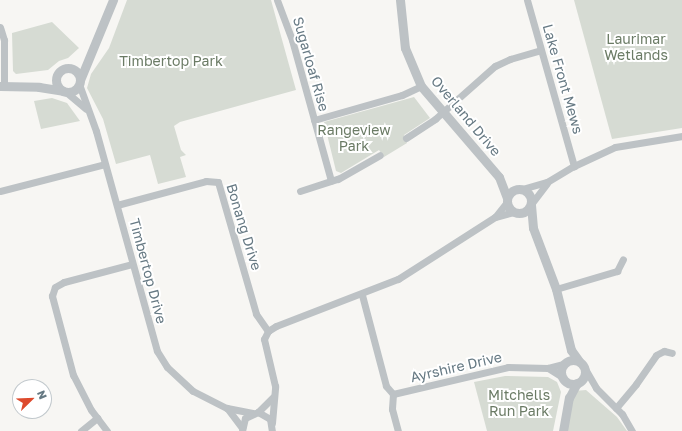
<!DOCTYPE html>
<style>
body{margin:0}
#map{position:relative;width:682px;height:431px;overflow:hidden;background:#f7f6f3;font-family:"Golos Text",sans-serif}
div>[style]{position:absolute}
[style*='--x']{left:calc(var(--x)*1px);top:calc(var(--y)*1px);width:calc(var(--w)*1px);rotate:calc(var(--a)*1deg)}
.green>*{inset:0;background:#d6dbd3}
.minor>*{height:7px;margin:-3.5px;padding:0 3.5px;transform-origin:3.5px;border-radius:3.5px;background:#bdc2c5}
.tertiary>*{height:9px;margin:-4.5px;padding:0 4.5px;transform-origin:4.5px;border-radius:4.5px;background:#bdc2c5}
.tertiary>.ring{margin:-4.5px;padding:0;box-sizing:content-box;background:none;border:9px solid #bdc2c5;border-radius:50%}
span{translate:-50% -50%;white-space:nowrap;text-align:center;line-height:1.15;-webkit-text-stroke:4px #fff;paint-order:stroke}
.park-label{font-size:14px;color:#6b7b65}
.street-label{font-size:14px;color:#667983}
.north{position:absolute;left:12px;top:379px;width:40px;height:40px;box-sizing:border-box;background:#fff;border:1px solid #c2c9cd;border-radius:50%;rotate:67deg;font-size:11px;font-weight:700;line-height:16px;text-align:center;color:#667983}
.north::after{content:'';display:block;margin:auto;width:14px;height:18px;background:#dd4a2d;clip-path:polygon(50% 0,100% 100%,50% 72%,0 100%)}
</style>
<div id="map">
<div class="green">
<div style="clip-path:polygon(127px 0,271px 0,296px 90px,180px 122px,174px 126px,181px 150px,186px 155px,180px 157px,186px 177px,158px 184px,150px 155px,116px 164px,103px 119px,87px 88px,91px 74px,109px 48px)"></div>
<div style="clip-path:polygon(574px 0,682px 0,682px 128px,612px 139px)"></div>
<div style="clip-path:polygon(52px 22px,79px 48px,68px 58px,59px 61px,48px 70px,16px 74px,13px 71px,12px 33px)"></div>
<div style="clip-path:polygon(414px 97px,430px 118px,404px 135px,407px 143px,384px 157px,379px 150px,341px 173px,336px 171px,324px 122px)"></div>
<div style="clip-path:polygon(52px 98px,67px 103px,80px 121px,41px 129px,34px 101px)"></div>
<div style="clip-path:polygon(505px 376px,548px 377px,557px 382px,561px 392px,553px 431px,487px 431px,474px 382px)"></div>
<div style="clip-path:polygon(586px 390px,617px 417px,627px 431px,567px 431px,574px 391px)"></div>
</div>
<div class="minor">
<div style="--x:277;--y:0;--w:43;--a:69.4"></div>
<div style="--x:292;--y:40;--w:146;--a:74.5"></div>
<div style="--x:527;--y:0;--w:173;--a:74.2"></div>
<div style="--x:0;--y:27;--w:14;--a:73"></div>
<div style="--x:4;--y:40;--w:46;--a:90"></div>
<div style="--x:79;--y:84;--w:50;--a:70.1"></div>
<div style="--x:96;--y:131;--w:228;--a:74.5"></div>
<div style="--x:157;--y:351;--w:19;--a:58"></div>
<div style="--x:167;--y:367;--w:35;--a:43"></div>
<div style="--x:193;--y:391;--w:38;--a:27"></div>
<div style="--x:227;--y:408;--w:26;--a:11"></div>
<div style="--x:66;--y:92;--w:26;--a:40"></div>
<div style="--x:314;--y:120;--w:91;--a:-15.9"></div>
<div style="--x:402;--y:95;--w:21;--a:-25"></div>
<div style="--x:406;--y:138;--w:35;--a:-33"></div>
<div style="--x:435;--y:119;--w:80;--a:-41.5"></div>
<div style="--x:495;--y:66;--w:17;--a:-25"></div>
<div style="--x:510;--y:59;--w:32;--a:-16"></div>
<div style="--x:522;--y:189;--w:26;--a:-16"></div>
<div style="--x:547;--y:182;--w:31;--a:-31"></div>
<div style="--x:574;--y:166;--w:45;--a:-24.9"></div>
<div style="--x:615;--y:147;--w:68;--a:-9.3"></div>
<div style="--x:0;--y:191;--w:108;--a:-14.4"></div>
<div style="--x:300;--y:191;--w:40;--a:-18"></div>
<div style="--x:338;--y:179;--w:48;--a:-29.7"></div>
<div style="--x:532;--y:203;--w:25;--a:-53"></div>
<div style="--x:117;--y:205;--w:92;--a:-15.1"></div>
<div style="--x:206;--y:181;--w:12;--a:5"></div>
<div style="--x:218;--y:182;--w:137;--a:73.9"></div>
<div style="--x:256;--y:314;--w:21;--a:55"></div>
<div style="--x:496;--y:216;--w:18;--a:-52"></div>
<div style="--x:556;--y:289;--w:64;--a:-16.4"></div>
<div style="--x:617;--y:271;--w:13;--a:-63"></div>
<div style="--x:362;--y:295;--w:94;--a:75.2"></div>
<div style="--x:386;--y:386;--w:11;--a:49"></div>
<div style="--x:393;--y:394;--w:15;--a:94"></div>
<div style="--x:392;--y:409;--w:23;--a:75"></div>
<div style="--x:584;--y:367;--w:24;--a:60"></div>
<div style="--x:596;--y:388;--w:37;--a:45"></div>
<div style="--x:622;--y:414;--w:20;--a:60"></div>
<div style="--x:548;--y:368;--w:16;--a:-15"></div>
<div style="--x:393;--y:394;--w:118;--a:-13.2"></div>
<div style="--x:508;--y:367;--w:40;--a:1.4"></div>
<div style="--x:548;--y:368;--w:15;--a:32"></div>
<div style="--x:227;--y:408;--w:25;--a:53"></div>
<div style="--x:616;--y:408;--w:31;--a:-50"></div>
<div style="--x:636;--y:384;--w:35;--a:-55"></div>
<div style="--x:656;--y:355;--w:9;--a:-27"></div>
<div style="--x:664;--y:351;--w:8;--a:14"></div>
<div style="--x:258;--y:412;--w:21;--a:-45"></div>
<div style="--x:272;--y:423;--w:37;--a:-85"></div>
<div style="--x:275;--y:386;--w:48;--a:-103.2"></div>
<div style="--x:264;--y:339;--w:9;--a:-63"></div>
<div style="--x:268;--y:331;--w:9;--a:-32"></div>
<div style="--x:276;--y:326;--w:131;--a:-21.1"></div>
<div style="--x:398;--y:279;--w:115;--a:-32.6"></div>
<div style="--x:495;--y:217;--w:20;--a:-15"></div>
<div style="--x:81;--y:431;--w:21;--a:-39"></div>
<div style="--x:107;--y:431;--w:26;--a:-127"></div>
<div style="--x:91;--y:410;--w:39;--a:-117"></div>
<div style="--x:73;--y:375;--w:82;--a:-104.9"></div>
<div style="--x:52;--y:296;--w:9;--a:-72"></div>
<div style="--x:55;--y:287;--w:10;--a:-29"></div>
<div style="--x:64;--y:282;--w:70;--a:-14.8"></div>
<div style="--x:242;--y:431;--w:13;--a:-77"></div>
<div style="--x:245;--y:418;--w:14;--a:-25"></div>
<div style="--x:258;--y:412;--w:14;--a:30"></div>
<div style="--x:270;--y:419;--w:12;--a:81"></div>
</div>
<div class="tertiary">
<div style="--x:400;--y:0;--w:48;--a:84.1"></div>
<div style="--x:405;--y:48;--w:41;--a:67.2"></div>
<div style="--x:421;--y:86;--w:120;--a:49.4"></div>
<div style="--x:499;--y:177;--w:22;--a:69"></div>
<div class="ring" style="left:56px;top:68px;width:15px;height:15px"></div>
<div style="--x:80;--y:80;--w:87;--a:-67.6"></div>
<div style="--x:0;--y:86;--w:39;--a:1"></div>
<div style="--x:39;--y:87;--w:24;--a:9"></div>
<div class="ring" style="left:507px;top:189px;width:15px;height:15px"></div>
<div style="--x:531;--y:205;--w:23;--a:85"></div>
<div style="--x:533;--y:228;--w:65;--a:69.3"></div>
<div style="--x:556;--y:289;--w:63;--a:76.2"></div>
<div style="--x:571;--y:350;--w:14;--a:54"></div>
<div class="ring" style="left:561px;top:360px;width:15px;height:15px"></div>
<div style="--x:563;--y:431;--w:34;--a:-80"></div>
<div style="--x:569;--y:398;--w:17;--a:-62"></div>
</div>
<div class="park-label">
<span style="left:636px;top:47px">Laurimar<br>Wetlands</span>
<span style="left:171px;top:61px">Timbertop Park</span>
<span style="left:354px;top:138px">Rangeview<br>Park</span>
<span style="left:519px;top:403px">Mitchells<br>Run Park</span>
</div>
<div class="street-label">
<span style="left:311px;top:64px;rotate:74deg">Sugarloaf Rise</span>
<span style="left:563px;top:79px;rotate:74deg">Lake Front Mews</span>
<span style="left:466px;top:116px;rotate:50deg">Overland Drive</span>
<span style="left:244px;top:227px;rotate:73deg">Bonang Drive</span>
<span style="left:148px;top:271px;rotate:75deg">Timbertop Drive</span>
<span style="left:456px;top:367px;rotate:-13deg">Ayrshire Drive</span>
</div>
<div class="north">N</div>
</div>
